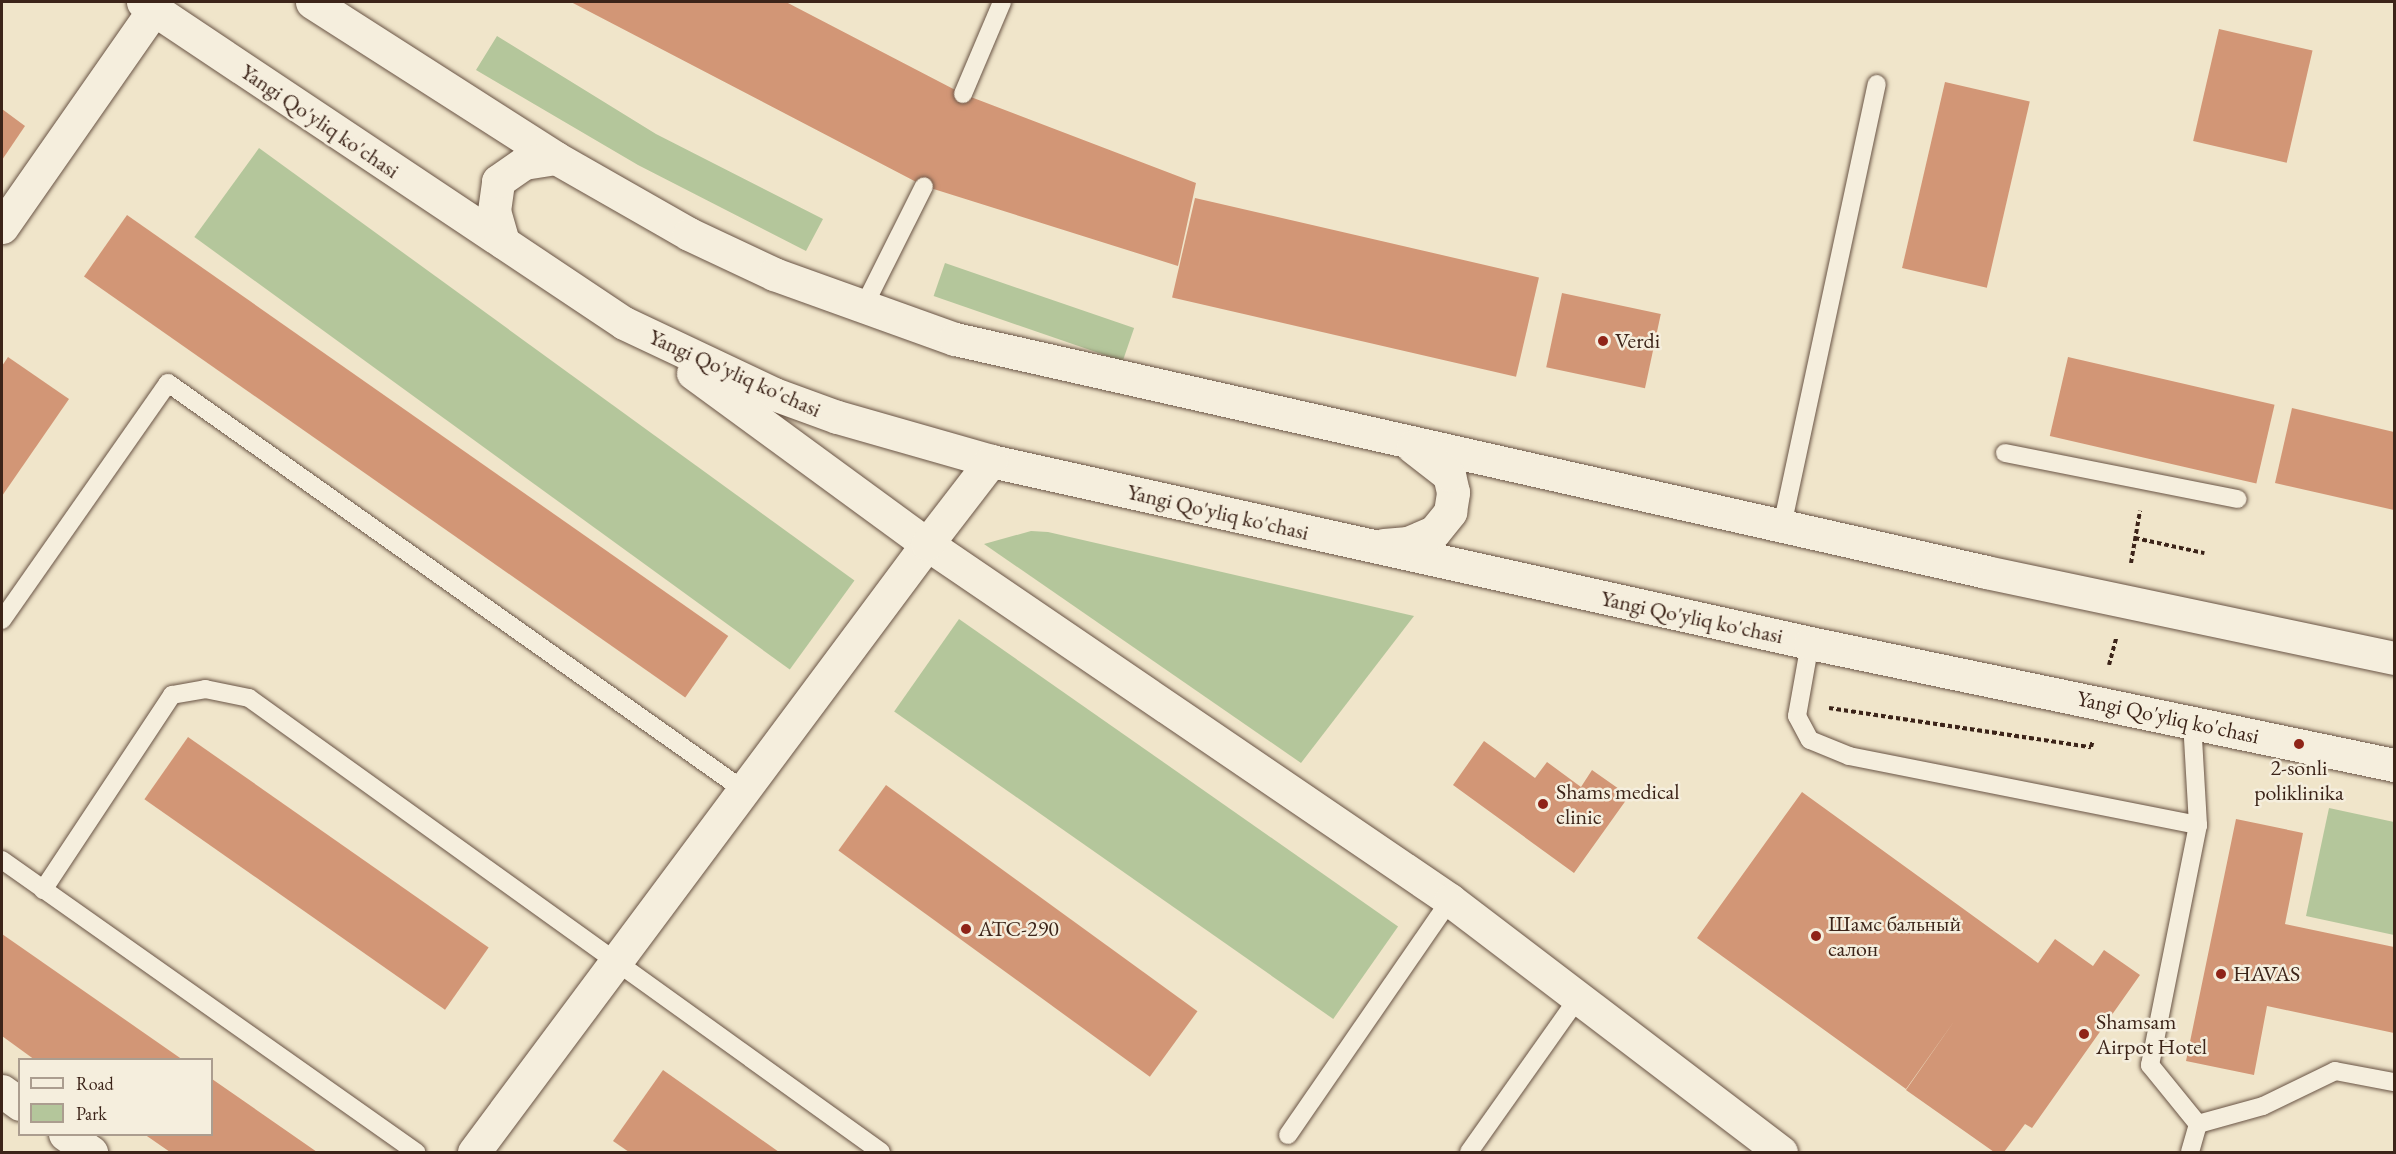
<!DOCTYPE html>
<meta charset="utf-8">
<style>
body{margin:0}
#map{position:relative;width:2396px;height:1154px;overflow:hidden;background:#f0e5ca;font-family:"EB Garamond",serif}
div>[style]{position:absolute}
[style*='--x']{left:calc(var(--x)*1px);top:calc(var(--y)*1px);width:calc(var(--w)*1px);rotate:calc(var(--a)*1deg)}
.green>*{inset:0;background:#b4c69b;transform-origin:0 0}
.building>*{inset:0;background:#d29676;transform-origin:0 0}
.path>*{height:4px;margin-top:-2px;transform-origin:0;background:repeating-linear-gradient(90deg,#3c2419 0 4.5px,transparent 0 7.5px)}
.roads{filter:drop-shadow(0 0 2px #695445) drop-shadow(0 0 2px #695445)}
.lane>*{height:18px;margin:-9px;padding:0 9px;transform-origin:9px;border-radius:9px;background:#f5eedd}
.street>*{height:33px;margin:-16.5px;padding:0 16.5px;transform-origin:16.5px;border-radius:16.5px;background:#f5eedd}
.secondary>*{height:33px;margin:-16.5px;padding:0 16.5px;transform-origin:16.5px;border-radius:16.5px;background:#f5eedd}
.dots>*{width:16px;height:16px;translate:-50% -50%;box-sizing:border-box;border:3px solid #f5eedd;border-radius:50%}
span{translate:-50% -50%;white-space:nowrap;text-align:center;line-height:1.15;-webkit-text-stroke:5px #f5eedd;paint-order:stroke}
.street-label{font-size:22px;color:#3c2419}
.poi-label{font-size:22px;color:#3c2419}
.left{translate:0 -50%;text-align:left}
.frame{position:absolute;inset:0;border:3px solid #3c2419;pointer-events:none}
.legend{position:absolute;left:18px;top:1058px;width:195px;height:78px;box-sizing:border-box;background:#f5eedd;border:2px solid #ab9d8f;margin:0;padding:8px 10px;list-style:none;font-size:18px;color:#3c2419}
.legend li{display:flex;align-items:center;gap:12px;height:30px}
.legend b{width:30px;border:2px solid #ab9d8f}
</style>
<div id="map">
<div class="green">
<div style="clip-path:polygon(497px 36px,656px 134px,823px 219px,806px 251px,638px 165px,476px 70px)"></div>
<div style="left:259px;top:148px;width:736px;height:110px;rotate:36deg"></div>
<div style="left:945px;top:263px;width:200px;height:35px;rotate:19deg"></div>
<div style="clip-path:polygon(1031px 531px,1048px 532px,1414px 616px,1301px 763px,984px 544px)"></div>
<div style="left:959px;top:619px;width:536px;height:113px;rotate:35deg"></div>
<div style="clip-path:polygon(2329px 808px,2394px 822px,2394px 935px,2306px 916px)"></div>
</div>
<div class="building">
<div style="clip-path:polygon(571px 2px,786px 2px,963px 94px,1196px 183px,1178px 266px,924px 186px)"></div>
<div style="left:2219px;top:29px;width:96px;height:115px;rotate:13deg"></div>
<div style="left:1945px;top:82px;width:87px;height:191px;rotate:13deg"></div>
<div style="clip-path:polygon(2px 109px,25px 126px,2px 160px)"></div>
<div style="left:1195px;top:198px;width:353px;height:102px;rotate:13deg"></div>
<div style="left:127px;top:215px;width:734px;height:75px;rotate:35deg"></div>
<div style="left:1562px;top:293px;width:101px;height:76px;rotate:12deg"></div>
<div style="clip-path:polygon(8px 357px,69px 399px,2px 496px,2px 366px)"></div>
<div style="left:2068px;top:357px;width:212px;height:81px;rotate:13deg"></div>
<div style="clip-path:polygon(2292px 408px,2394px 432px,2394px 510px,2275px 483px)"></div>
<div style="left:188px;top:737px;width:367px;height:76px;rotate:35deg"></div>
<div style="clip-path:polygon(1484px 741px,1535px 778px,1547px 762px,1581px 787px,1592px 770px,1629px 796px,1574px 873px,1453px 785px)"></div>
<div style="left:886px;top:785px;width:385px;height:81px;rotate:36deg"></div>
<div style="clip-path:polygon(1802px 792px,2038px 963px,2055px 939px,2093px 966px,2104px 950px,2140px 975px,2032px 1128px,2025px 1124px,2004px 1152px,1994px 1152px,1906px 1090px,1955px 1020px,1906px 1089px,1697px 938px)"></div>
<div style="clip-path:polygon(2236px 819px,2303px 833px,2285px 924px,2394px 947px,2394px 1033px,2267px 1006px,2254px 1075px,2186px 1061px)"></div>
<div style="clip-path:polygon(2px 934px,183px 1060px,35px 1060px,2px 1036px)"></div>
<div style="clip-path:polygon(663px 1070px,779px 1152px,629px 1152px,613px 1141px)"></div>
<div style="clip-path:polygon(212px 1079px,317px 1152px,170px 1152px,144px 1134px,212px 1134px)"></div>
</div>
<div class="path">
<div style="--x:2135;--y:538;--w:71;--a:12.3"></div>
<div style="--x:2131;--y:563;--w:53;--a:-80.2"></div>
<div style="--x:2109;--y:665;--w:28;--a:-75"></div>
<div style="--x:1829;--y:708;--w:265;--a:8.5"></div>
<div style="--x:2091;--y:747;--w:7;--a:-74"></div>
</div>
<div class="roads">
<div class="lane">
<div style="--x:963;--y:94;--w:100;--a:-67"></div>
<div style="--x:863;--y:308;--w:136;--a:-63.4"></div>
<div style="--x:2005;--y:453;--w:237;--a:11.2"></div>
<div style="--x:1782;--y:526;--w:452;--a:-77.9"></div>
<div style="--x:2;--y:620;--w:289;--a:-55"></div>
<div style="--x:168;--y:383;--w:703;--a:35.27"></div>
<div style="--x:1810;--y:643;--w:74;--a:100.1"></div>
<div style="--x:1797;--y:716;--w:27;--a:62"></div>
<div style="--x:1810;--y:740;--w:42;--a:22.3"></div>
<div style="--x:1849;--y:756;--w:356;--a:11.2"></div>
<div style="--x:2198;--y:825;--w:104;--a:-93.3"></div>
<div style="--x:2198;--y:825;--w:245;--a:101.3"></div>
<div style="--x:2150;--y:1065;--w:76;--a:50.9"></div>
<div style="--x:2;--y:860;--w:507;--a:35.2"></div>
<div style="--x:43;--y:890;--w:234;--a:-56.5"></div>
<div style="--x:172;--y:695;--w:34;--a:-10"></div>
<div style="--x:205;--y:689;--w:45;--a:11.6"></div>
<div style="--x:249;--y:698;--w:778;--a:35.69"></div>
<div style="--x:1288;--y:1135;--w:285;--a:-55.4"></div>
<div style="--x:1469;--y:1152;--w:189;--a:-54.7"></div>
<div style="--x:2190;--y:1152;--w:29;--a:-74"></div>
<div style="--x:2198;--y:1124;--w:67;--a:-15.5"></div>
<div style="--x:2263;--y:1106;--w:80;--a:-25.9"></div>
<div style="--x:2335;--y:1071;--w:60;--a:10.6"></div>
</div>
<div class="street">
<div style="--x:2;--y:227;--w:266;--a:-55.1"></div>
<div style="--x:2;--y:1091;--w:22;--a:36"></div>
<div style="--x:65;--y:1134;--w:32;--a:35"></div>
<div style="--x:474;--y:1152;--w:758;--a:-53.31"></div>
</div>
<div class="secondary">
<div style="--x:143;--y:2;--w:578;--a:33.72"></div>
<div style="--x:624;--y:323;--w:166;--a:25.3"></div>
<div style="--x:774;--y:394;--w:67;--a:20.1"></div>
<div style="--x:837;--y:417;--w:160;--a:15.9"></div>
<div style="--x:991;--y:461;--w:839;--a:12.53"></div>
<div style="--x:1810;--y:643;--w:597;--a:11.8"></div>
<div style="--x:312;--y:2;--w:290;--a:32.6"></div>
<div style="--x:556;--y:158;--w:153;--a:29.7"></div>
<div style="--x:689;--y:234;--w:94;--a:25.2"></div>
<div style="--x:774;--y:274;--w:192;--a:19.8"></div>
<div style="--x:955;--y:339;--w:1057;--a:12.73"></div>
<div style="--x:1986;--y:572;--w:417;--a:11.9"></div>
<div style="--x:503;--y:242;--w:32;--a:-106"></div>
<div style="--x:494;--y:211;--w:30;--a:-82"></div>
<div style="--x:498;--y:181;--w:32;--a:-35"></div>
<div style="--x:524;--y:163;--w:32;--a:-9"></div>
<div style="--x:693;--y:373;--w:290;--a:36.2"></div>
<div style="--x:927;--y:544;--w:633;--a:34.24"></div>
<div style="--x:1450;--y:900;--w:416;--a:37.3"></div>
<div style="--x:927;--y:544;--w:105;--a:-52.4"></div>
<div style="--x:1384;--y:545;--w:24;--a:-5"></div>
<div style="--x:1408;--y:543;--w:28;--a:-23"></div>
<div style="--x:1434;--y:532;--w:26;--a:-51"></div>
<div style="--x:1450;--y:512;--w:20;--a:-81"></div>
<div style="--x:1453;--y:492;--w:17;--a:-103"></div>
<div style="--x:1449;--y:475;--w:46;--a:-142.1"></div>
</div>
</div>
<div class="dots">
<div style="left:1603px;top:341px;background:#8f2418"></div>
<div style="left:2299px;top:744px;background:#8f2418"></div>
<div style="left:1543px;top:804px;background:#8f2418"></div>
<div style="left:966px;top:929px;background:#8f2418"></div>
<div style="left:1816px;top:936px;background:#8f2418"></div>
<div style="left:2221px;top:974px;background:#8f2418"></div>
<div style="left:2084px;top:1034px;background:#8f2418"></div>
</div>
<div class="street-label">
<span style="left:320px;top:121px;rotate:34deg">Yangi Qo'yliq ko'chasi</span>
<span style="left:735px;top:373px;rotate:24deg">Yangi Qo'yliq ko'chasi</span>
<span style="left:1218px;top:512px;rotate:13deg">Yangi Qo'yliq ko'chasi</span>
<span style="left:1692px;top:617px;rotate:12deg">Yangi Qo'yliq ko'chasi</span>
<span style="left:2168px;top:717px;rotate:12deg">Yangi Qo'yliq ko'chasi</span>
</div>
<div class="poi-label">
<span class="left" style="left:1615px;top:341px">Verdi</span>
<span style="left:2299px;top:780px">2-sonli<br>poliklinika</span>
<span class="left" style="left:1556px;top:804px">Shams medical<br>clinic</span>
<span class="left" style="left:1828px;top:936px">Шамс бальный<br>салон</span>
<span class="left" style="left:978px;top:929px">ATC-290</span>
<span class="left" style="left:2233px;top:974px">HAVAS</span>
<span class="left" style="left:2096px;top:1034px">Shamsam<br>Airpot Hotel</span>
</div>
<div class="frame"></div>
<ul class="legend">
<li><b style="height:8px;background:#f5eedd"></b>Road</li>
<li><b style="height:16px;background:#b4c69b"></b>Park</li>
</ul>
</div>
